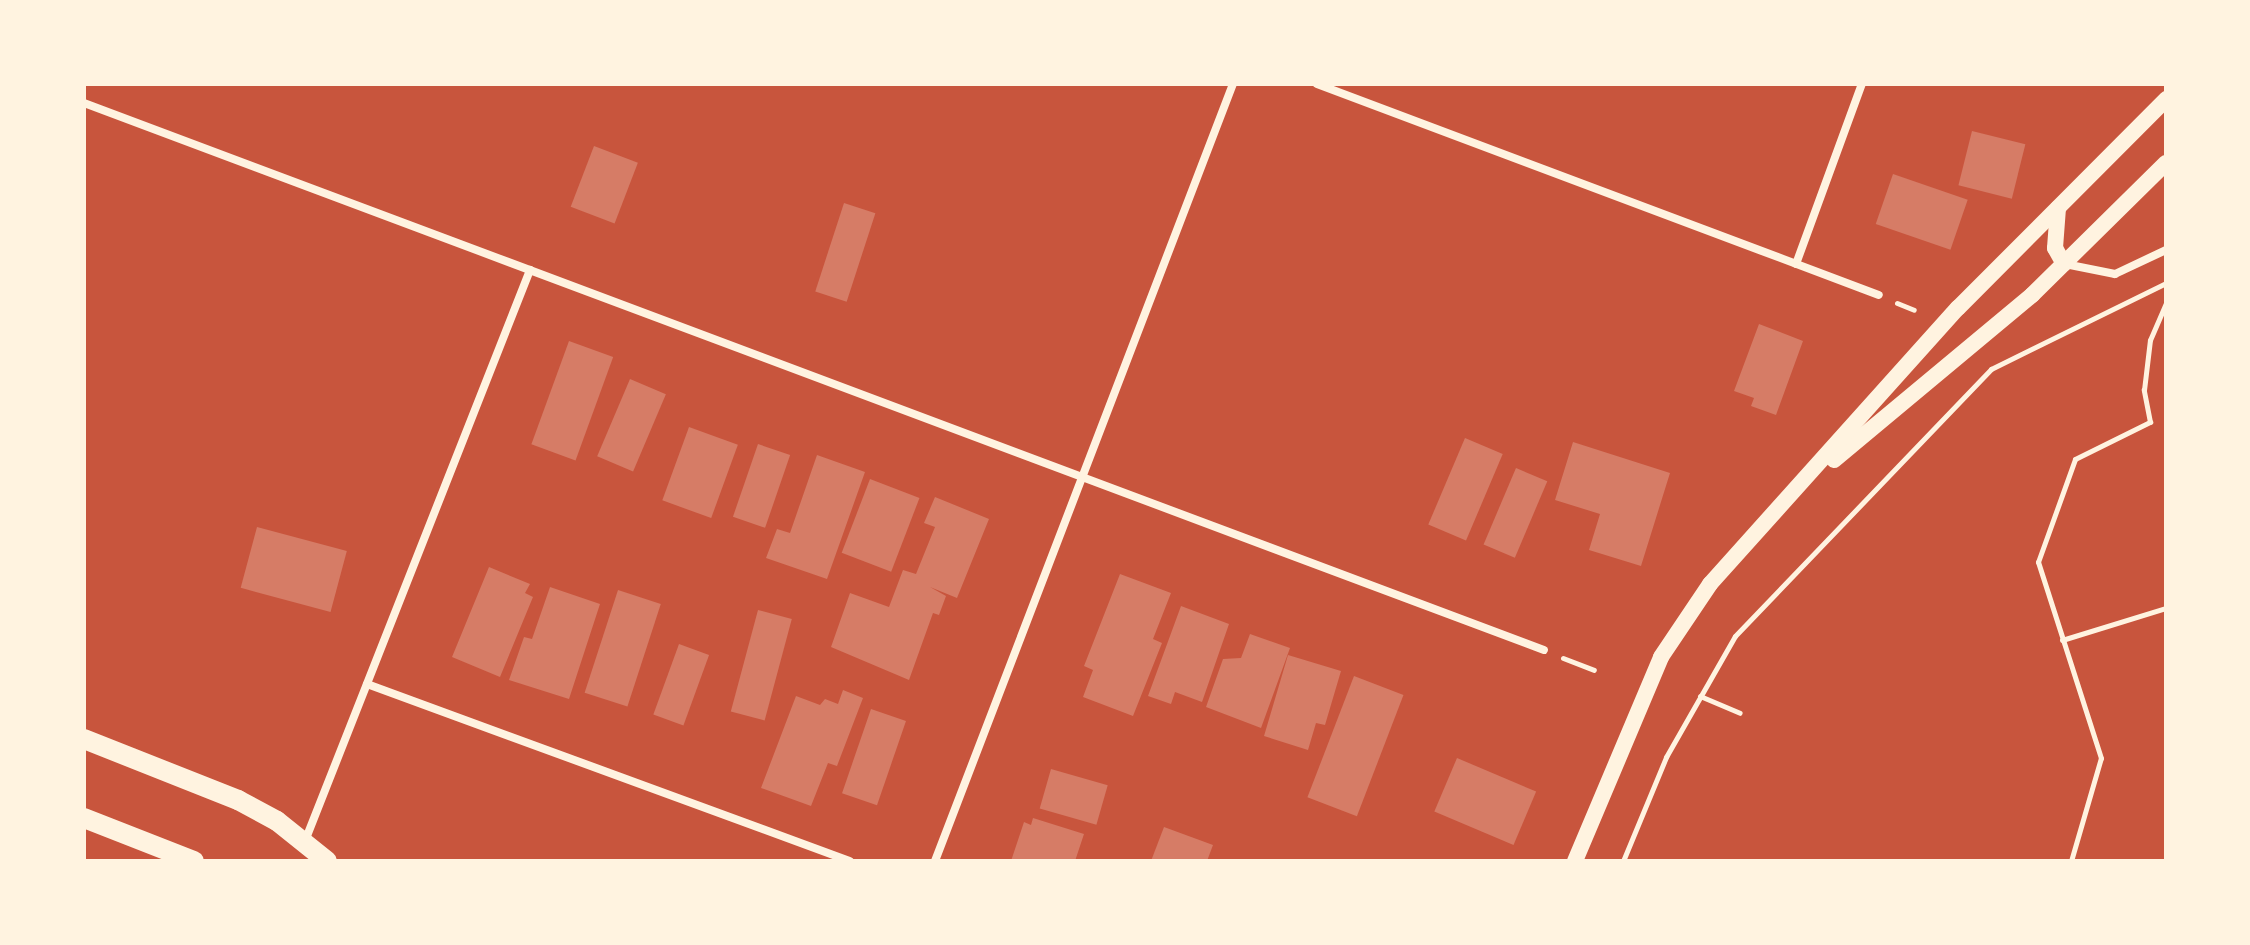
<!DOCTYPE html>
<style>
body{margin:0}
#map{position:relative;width:2250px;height:945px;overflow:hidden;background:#c8553d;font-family:"Alegreya Sans",sans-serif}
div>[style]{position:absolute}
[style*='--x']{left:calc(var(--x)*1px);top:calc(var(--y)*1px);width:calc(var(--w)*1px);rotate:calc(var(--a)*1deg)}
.building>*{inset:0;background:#d67c66;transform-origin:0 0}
.path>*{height:5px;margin:-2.5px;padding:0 2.5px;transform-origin:2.5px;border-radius:2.5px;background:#fff3e0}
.minor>*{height:8px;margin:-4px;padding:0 4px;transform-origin:4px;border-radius:4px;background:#fff3e0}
.secondary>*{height:16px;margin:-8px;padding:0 8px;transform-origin:8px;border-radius:8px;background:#fff3e0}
.primary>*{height:20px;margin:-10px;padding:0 10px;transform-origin:10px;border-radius:10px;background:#fff3e0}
span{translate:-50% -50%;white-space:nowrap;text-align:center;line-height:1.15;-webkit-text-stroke:8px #fff3e0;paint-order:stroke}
.frame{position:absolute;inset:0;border:86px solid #fff3e0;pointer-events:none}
</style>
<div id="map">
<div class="building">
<div style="left:1972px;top:131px;width:55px;height:56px;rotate:14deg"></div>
<div style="left:594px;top:146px;width:47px;height:65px;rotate:21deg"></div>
<div style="left:1893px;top:174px;width:79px;height:53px;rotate:19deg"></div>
<div style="left:844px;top:203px;width:33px;height:93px;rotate:18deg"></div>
<div style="clip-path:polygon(1759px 324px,1803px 341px,1776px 415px,1751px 406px,1754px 398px,1734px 391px)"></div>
<div style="left:569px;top:341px;width:47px;height:110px;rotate:20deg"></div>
<div style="left:630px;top:379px;width:39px;height:84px;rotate:23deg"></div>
<div style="left:689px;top:427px;width:52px;height:78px;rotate:20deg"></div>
<div style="left:1465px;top:438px;width:41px;height:94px;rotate:23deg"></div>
<div style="clip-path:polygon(1573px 442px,1670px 473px,1641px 566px,1589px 550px,1600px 514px,1555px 500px)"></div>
<div style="left:758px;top:444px;width:34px;height:77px;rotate:19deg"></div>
<div style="clip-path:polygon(817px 455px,865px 472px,827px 579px,766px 558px,777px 529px,790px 533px)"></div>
<div style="left:1516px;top:468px;width:34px;height:83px;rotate:23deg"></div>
<div style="left:870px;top:479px;width:53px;height:79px;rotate:21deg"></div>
<div style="clip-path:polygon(935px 497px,989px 519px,957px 598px,930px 587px,946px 596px,939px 615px,933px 613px,909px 680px,831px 647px,850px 593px,889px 607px,903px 570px,916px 574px,935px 527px,924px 523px)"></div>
<div style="left:257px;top:527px;width:93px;height:63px;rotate:15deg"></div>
<div style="clip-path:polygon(489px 567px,530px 584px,525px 593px,533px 597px,500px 677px,452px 657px)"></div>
<div style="clip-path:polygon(1120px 574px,1171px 593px,1153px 639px,1162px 643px,1133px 716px,1083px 697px,1093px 670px,1084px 666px)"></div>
<div style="clip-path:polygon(550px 587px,600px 604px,569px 699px,509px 680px,524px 637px,532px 639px)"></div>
<div style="left:618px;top:590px;width:45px;height:108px;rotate:18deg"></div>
<div style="clip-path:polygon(1181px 606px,1229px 624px,1202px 702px,1175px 692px,1171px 704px,1148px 696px)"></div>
<div style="left:758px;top:610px;width:35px;height:105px;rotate:15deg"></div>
<div style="clip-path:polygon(1250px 634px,1290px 648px,1261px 728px,1206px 707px,1223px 659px,1241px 658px)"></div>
<div style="left:679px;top:644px;width:32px;height:75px;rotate:20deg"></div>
<div style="clip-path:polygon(1288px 655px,1341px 671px,1325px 725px,1316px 723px,1308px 750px,1264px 736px)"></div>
<div style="left:1354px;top:676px;width:53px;height:130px;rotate:21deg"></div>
<div style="clip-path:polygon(843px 690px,863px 698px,837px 766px,828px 763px,811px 806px,761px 788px,796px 696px,820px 705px,825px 699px,838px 704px)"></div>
<div style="left:871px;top:709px;width:37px;height:89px;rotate:19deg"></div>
<div style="left:1457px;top:758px;width:86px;height:58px;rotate:23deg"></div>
<div style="left:1051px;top:769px;width:59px;height:41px;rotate:16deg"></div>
<div style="clip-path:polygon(1033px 818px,1084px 834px,1075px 861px,1011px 861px,1024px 822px,1031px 825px)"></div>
<div style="clip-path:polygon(1164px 827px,1213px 845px,1207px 861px,1151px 861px)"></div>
</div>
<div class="path">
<div style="--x:1897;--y:303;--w:18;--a:22"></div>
<div style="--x:2062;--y:640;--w:109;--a:-17.1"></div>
<div style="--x:1563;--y:658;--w:33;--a:21"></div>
<div style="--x:1700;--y:696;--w:43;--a:23"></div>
<div style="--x:1623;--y:861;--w:113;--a:-67.5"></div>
<div style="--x:1666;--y:757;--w:139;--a:-60.3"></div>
<div style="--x:1735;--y:636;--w:370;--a:-46.2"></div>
<div style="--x:1991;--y:369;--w:195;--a:-26.2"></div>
<div style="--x:2071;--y:861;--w:107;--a:-73.8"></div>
<div style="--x:2101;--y:758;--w:206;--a:-107.8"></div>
<div style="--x:2038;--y:562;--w:109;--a:-70.2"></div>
<div style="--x:2075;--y:459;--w:84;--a:-26.3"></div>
<div style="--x:2150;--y:422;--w:33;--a:-101"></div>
<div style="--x:2144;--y:390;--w:50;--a:-83.2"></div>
<div style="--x:2150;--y:340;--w:40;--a:-66.6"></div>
</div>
<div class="minor">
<div style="--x:1317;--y:84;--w:600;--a:20.58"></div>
<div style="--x:84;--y:103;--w:1559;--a:20.54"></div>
<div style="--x:1796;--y:264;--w:192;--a:-69.9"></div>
<div style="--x:2065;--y:264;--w:51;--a:11.3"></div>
<div style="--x:2115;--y:274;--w:56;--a:-25.2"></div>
<div style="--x:367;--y:684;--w:514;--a:20.13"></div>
<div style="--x:305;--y:841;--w:614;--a:-68.49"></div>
<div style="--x:935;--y:861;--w:832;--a:-69.02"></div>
</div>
<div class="secondary">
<div style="--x:2058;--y:208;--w:40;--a:94.3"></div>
<div style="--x:2055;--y:248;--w:18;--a:61"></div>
<div style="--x:1834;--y:460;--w:258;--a:-39.8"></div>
<div style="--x:2032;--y:295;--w:188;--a:-44.6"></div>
<div style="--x:1575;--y:861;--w:221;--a:-67.1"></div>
<div style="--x:1661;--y:657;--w:88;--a:-56.1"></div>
<div style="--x:1710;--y:584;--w:371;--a:-48.1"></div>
<div style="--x:1958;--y:308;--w:295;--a:-45.1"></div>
</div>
<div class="primary">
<div style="--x:84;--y:739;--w:166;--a:21.6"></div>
<div style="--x:238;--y:800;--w:44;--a:28.3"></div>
<div style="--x:277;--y:821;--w:64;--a:38.7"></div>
<div style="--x:84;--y:818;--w:118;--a:21.4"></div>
</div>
<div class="frame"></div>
</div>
